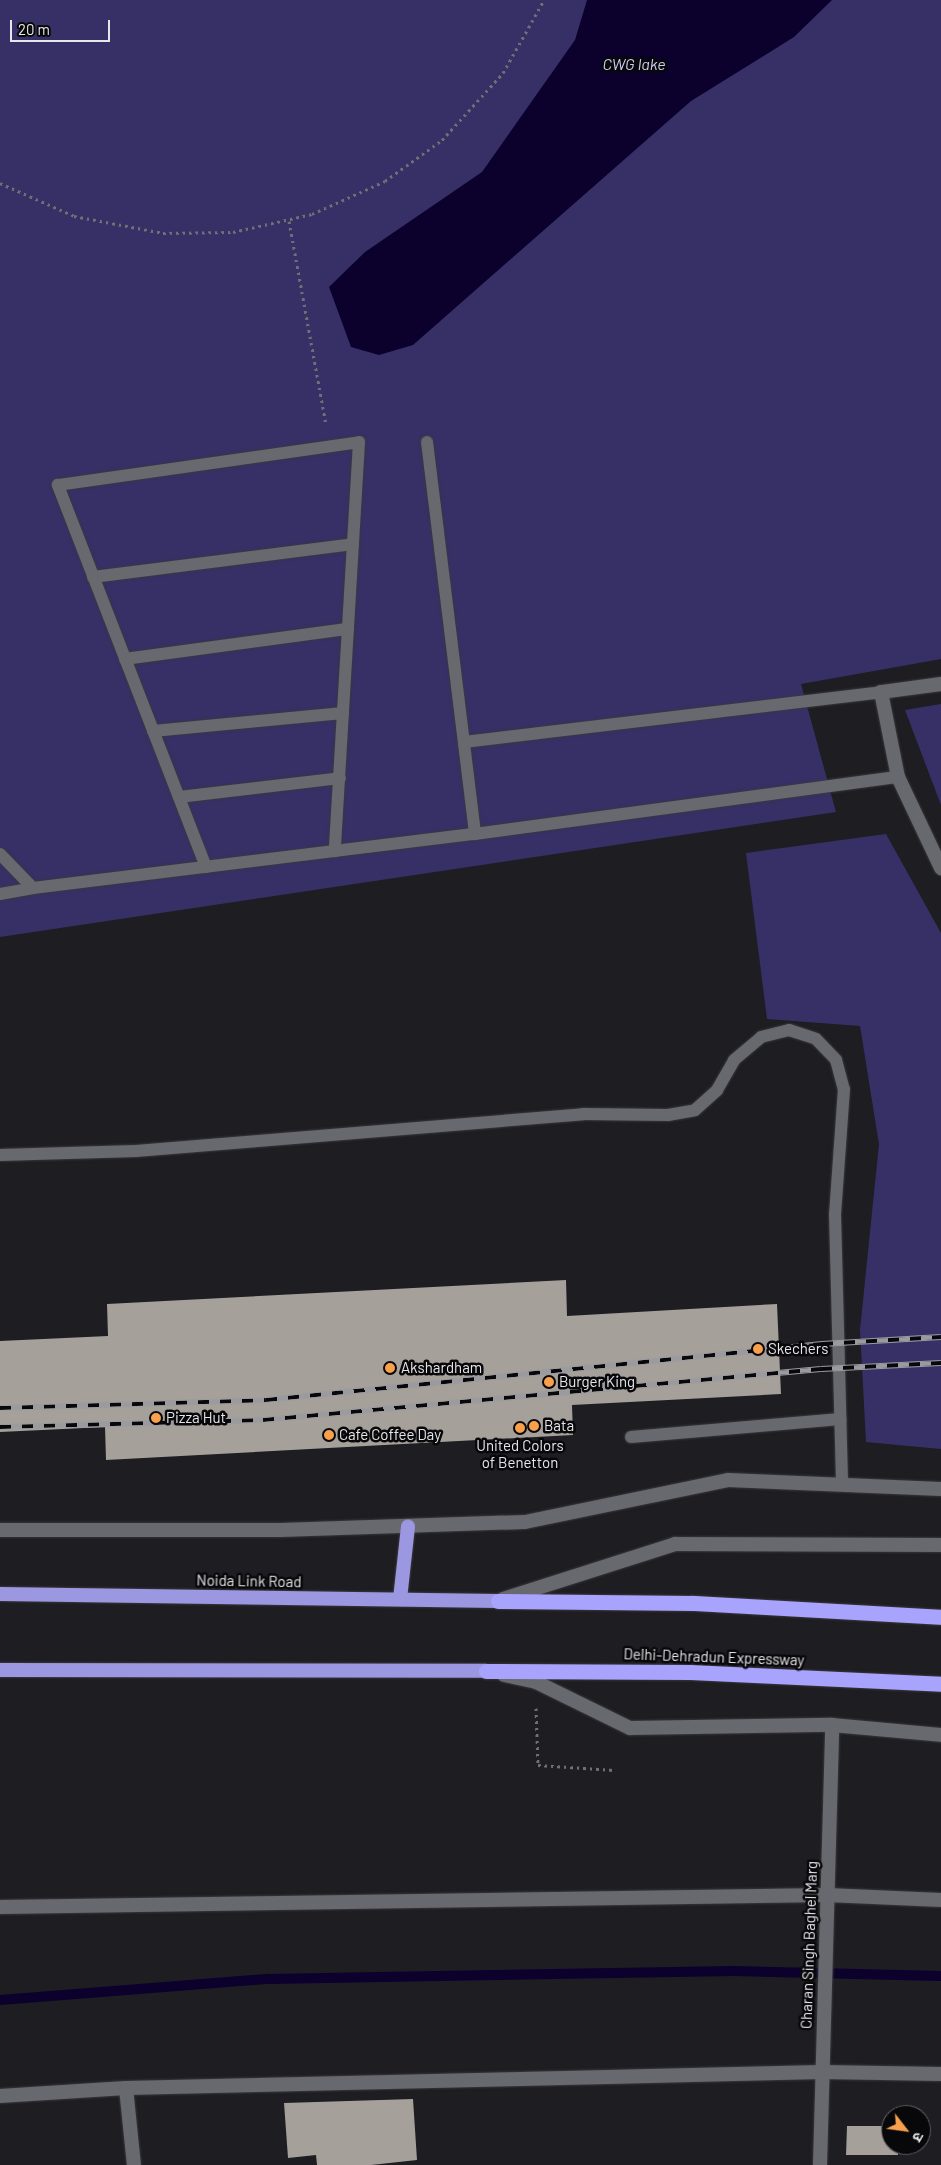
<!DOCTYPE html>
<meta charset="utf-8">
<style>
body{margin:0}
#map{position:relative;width:941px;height:2165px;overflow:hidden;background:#1d1d22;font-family:Barlow,"Noto Sans Devanagari",sans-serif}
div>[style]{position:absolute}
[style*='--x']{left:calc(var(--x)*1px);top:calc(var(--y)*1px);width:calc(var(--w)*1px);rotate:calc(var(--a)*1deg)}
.green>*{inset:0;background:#363067}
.water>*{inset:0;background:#0b012c}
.stream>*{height:10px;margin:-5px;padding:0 5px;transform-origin:5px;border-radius:5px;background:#0b012c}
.building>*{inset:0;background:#a6a09b}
.path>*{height:3px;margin-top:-1.5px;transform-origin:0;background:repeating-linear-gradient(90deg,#707074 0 2.5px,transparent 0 6.5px)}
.roads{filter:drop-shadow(0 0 1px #38383d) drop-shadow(0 0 1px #38383d)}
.service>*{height:12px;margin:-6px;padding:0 6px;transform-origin:6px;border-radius:6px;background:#68686f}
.minor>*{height:14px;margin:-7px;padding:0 7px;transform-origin:7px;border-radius:7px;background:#68686f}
.tertiary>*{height:14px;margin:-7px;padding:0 7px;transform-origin:7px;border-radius:7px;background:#68686f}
.trunk>*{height:14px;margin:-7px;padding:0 7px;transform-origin:7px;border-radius:7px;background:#9b97e0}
.motorway>*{height:15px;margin:-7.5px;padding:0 7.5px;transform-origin:7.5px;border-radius:7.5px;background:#a8a3fc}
.rail>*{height:5.5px;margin-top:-2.75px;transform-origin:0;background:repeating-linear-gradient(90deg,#08080a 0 11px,#9b9b9f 0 22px);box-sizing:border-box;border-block:1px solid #9b9b9f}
.dots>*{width:14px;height:14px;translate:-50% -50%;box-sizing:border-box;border:2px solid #08080a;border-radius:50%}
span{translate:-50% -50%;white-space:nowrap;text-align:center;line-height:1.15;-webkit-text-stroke:5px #08080a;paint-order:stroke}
.poi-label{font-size:15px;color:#e7e7ea}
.left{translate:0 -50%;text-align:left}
.street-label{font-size:15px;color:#e7e7ea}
.water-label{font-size:16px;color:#cdcdf3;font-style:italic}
.north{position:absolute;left:881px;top:2105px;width:50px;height:50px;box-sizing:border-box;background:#08080a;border:1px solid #616164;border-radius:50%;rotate:120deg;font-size:14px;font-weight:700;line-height:20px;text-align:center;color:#e7e7ea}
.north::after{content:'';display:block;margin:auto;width:18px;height:22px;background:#f9a04c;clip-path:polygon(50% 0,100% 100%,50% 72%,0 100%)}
.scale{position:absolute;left:10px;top:20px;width:100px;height:22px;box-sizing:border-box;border:2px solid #e7e7ea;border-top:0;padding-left:6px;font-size:15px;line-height:18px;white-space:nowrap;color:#e7e7ea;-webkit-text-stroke:4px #08080a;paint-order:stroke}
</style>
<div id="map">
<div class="green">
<div style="clip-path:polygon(0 0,941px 0,941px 659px,801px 684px,836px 812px,0 937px)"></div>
<div style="clip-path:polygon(941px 704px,941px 805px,905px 710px)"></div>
<div style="clip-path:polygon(886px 834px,941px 933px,941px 1449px,866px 1442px,860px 1330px,879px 1144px,860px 1026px,767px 1019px,746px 853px)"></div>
</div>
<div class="water">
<div style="clip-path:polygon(587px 0,832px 0,794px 37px,691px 101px,413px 345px,379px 355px,351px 347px,329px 287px,365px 252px,482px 172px,575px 40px)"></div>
</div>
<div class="stream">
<div style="--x:0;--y:2000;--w:270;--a:-4.5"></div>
<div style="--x:269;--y:1979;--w:465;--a:-1"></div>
<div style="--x:734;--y:1971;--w:207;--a:1.4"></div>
</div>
<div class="building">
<div style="clip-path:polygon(566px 1280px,567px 1316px,777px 1304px,781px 1394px,572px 1405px,573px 1435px,106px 1460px,105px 1427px,0 1432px,0 1341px,108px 1336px,107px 1304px)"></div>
<div style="clip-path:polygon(413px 2099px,417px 2160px,371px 2165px,317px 2165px,316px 2155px,288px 2158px,284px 2103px)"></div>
<div style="clip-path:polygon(847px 2126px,891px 2126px,891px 2145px,898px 2145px,898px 2155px,846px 2155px)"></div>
</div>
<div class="path">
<div style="--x:0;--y:183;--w:81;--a:24"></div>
<div style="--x:74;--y:216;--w:91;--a:10.8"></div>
<div style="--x:163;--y:233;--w:70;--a:-0.8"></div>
<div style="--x:233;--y:232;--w:81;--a:-12.8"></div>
<div style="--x:312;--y:214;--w:80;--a:-24.3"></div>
<div style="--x:385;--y:181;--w:70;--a:-35.7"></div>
<div style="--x:442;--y:140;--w:91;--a:-47.7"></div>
<div style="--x:503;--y:73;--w:84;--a:-60.7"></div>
<div style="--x:289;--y:221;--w:207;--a:79.7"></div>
<div style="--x:536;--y:1708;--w:57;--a:88"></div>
<div style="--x:538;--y:1765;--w:76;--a:3.8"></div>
</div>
<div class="roads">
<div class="service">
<div style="--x:427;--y:442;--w:395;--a:83"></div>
<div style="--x:93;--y:577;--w:262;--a:-7.2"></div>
<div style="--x:125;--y:659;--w:225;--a:-7.7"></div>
<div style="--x:153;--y:731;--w:191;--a:-5.4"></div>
<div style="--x:464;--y:742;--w:420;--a:-6.8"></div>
<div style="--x:179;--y:797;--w:162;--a:-6.7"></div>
<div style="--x:0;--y:854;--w:47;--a:45.9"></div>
<div style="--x:33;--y:888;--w:445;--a:-7"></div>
<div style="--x:475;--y:834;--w:427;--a:-7.7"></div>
<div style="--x:206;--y:867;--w:410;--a:-111.2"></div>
<div style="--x:58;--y:485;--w:304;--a:-8.1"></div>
<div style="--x:359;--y:442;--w:410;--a:93.4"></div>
<div style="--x:0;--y:894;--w:34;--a:-10"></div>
<div style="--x:0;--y:1155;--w:136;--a:-1.7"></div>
<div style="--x:136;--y:1151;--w:449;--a:-4.7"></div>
<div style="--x:583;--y:1114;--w:85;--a:0.7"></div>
<div style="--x:668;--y:1115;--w:27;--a:-10"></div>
<div style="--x:695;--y:1110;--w:30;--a:-42"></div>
<div style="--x:717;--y:1090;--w:34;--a:-60"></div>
<div style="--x:734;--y:1060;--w:35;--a:-40"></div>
<div style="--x:761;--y:1037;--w:29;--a:-14"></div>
<div style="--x:789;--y:1030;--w:28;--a:18"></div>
<div style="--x:816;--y:1039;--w:29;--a:46"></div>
<div style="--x:836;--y:1060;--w:30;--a:75"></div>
<div style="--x:844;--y:1089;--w:125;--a:94.1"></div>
<div style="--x:835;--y:1214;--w:271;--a:88.5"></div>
<div style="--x:631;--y:1437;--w:210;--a:-4.9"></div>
</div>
<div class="minor">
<div style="--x:941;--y:684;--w:61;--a:172.4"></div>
<div style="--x:881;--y:692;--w:87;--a:78.7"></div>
<div style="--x:898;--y:777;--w:101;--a:64.7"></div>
<div style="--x:0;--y:1907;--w:827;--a:-0.83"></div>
<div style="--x:827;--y:1895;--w:114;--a:2.5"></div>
<div style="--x:126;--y:2088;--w:77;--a:84.1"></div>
<div style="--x:0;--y:2096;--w:126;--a:-3.6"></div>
<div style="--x:126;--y:2088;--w:696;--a:-1.32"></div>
<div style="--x:822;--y:2072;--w:119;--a:1"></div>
<div style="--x:820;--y:2165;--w:440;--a:-88.4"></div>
</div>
<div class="tertiary">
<div style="--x:0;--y:1530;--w:281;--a:0"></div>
<div style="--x:281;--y:1530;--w:244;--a:-1.9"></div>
<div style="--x:525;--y:1522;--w:207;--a:-11.7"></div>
<div style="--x:728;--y:1480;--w:213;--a:2.4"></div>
<div style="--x:503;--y:1599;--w:181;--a:-17.7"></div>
<div style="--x:675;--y:1544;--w:266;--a:0.2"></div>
<div style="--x:504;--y:1675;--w:33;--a:12"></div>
<div style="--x:536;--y:1682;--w:105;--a:26.1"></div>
<div style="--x:630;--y:1728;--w:202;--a:-0.9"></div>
<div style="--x:832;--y:1725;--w:109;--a:5.2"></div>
</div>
<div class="trunk">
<div style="--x:0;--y:1594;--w:498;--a:0.8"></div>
<div style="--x:400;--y:1599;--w:73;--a:-83.7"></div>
<div style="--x:0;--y:1670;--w:486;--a:0.1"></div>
</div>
<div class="motorway">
<div style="--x:498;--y:1601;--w:195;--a:0.6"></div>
<div style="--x:693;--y:1603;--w:248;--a:3.2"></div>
<div style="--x:486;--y:1671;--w:204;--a:0.3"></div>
<div style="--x:690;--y:1672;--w:251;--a:2.7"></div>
</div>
</div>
<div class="rail">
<div style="--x:0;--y:1408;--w:266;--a:-1.7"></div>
<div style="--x:266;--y:1400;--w:559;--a:-5.75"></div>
<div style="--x:822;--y:1344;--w:119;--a:-3.4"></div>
<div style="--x:0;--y:1427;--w:263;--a:-1.5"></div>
<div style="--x:263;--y:1420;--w:560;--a:-5.22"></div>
<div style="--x:821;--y:1369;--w:120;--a:-2.9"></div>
</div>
<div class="dots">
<div style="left:758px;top:1349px;background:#f9a04c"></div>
<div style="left:390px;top:1368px;background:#f9a04c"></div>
<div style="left:549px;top:1382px;background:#f9a04c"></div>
<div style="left:156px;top:1418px;background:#f9a04c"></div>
<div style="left:534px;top:1426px;background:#f9a04c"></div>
<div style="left:520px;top:1428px;background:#f9a04c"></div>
<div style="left:329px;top:1435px;background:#f9a04c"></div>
</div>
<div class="poi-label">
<span class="left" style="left:768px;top:1349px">Skechers</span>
<span class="left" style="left:401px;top:1368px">Akshardham</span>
<span class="left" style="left:559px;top:1382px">Burger King</span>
<span class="left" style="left:166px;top:1418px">Pizza Hut</span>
<span class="left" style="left:544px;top:1426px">Bata</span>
<span class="left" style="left:339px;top:1435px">Cafe Coffee Day</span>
<span style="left:520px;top:1454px">United Colors<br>of Benetton</span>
</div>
<div class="street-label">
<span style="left:249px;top:1581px;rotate:1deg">Noida Link Road</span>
<span style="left:714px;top:1657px;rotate:2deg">Delhi-Dehradun Expressway</span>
<span style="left:809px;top:1945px;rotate:-88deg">Charan Singh Baghel Marg</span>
</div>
<div class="water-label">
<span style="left:634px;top:64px">CWG lake</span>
</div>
<div class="north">उ</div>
<div class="scale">20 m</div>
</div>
